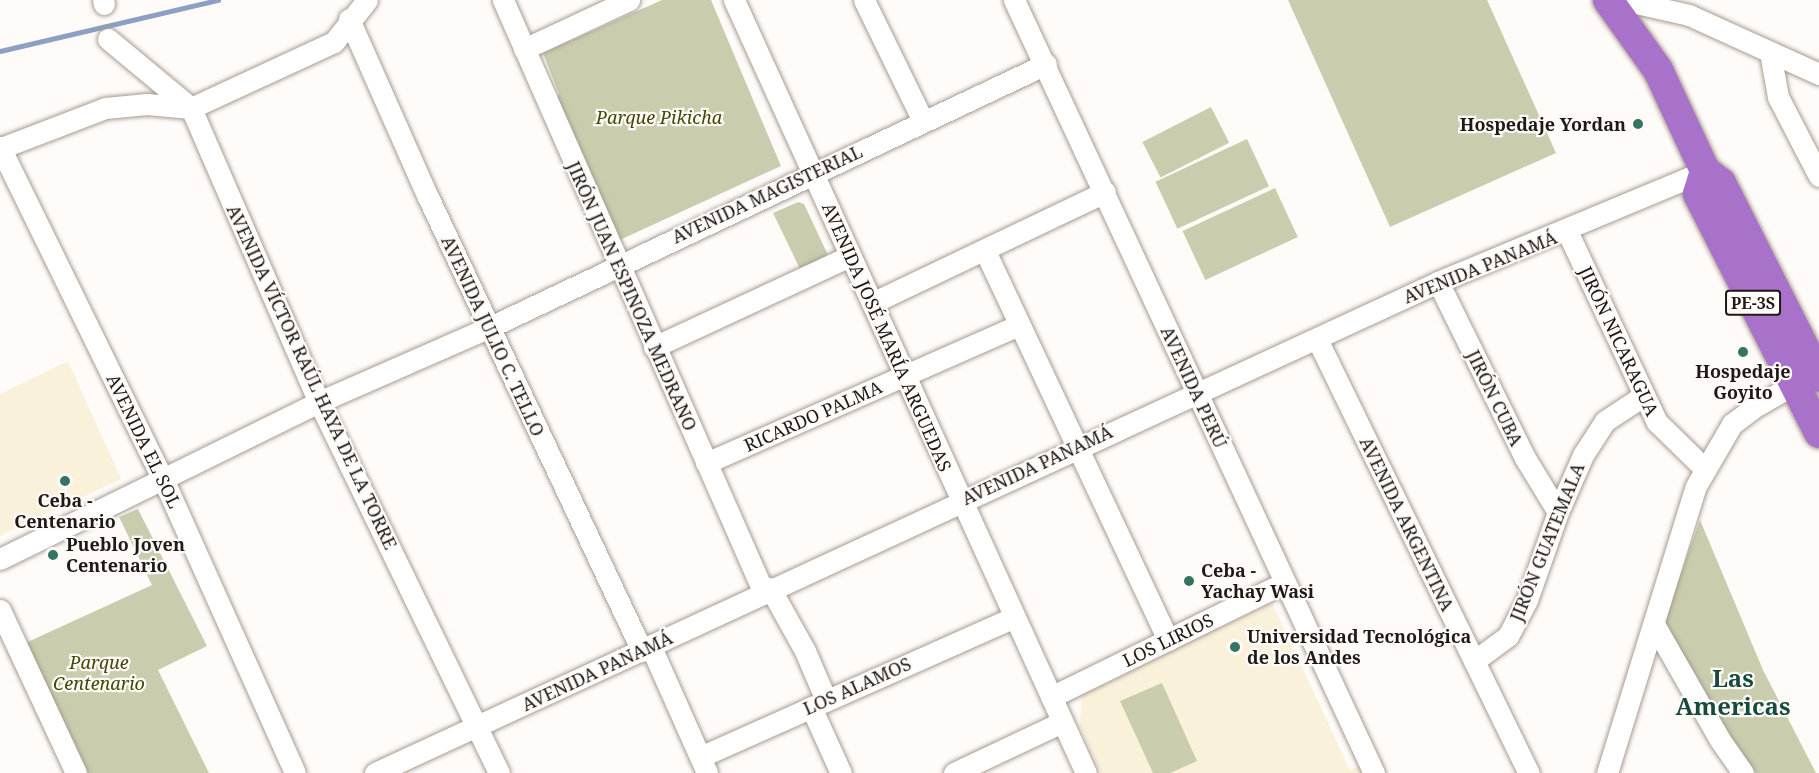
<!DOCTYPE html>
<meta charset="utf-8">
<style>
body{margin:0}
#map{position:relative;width:1819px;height:773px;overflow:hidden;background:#fefbf9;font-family:"Noto Serif",serif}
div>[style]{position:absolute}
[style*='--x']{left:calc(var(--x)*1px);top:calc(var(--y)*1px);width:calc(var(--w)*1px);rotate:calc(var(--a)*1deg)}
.education>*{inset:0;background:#faf1db}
.green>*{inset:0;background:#c9cdad;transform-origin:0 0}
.stream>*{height:5px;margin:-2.5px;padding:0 2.5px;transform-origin:2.5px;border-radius:2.5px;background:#8ca0c3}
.roads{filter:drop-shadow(0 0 2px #a89b90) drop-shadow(0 0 2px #a89b90)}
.minor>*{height:21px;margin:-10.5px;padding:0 10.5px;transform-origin:10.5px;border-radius:10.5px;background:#fff}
.highway>*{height:30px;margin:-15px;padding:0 15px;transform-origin:15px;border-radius:15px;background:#a872cb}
.dots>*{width:16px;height:16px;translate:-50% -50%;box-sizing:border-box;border:3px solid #fefbf9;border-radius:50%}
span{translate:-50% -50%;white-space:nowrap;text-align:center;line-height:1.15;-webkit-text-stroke:4.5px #fefbf9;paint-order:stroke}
.shield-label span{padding:2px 4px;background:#fefbf9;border:2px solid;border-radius:4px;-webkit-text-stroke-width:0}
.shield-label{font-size:16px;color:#1e1915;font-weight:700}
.park-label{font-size:18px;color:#434700;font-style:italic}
.poi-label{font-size:18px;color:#1e1915;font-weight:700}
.right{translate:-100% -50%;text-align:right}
.left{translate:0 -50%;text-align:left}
.street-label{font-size:18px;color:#1e1915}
.district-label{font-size:24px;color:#154a3c;font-weight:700}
</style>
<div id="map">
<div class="education">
<div style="clip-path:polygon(68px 361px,121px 479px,0 536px,0 394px)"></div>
<div style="clip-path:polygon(1272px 603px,1350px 770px,1364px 764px,1368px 773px,1101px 773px,1080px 726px,1082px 691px)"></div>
</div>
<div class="green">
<div style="clip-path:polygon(662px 0,711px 0,781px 166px,611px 244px,553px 103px,559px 94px,543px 53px)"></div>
<div style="clip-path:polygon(1288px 0,1487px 0,1556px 153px,1390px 227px)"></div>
<div style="left:1211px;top:107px;width:40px;height:77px;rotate:63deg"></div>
<div style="left:1247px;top:139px;width:52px;height:101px;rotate:65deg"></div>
<div style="left:1275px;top:188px;width:54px;height:102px;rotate:65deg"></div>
<div style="clip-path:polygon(798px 202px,804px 204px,827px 253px,825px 260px,801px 271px,773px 213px)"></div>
<div style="clip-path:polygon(138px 509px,207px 646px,158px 670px,209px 773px,83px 773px,21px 645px,152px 585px,119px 517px)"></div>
<div style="clip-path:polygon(1700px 520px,1763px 670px,1816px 773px,1756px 773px,1712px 710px,1663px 624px)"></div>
<div style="clip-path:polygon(1162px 683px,1197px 761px,1170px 773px,1153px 773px,1120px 701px)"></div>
</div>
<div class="stream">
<div style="--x:0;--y:51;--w:224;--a:-13.2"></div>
</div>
<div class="roads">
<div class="minor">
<div style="--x:103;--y:0;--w:4;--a:76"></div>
<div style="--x:503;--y:0;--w:646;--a:66.25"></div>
<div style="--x:734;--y:0;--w:849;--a:65.52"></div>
<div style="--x:864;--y:0;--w:135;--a:64"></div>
<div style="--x:1014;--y:0;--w:853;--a:65.03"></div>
<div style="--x:1623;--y:0;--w:68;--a:12.8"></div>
<div style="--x:1689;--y:15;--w:143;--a:24.4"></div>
<div style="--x:349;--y:19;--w:195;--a:66.1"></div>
<div style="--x:428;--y:197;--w:502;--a:64.76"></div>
<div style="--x:108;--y:39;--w:108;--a:39.7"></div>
<div style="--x:191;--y:108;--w:321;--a:66.5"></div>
<div style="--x:319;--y:402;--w:412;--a:64.1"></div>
<div style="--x:524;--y:49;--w:116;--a:-25"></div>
<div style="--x:1770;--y:52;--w:46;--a:79.9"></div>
<div style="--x:1778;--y:97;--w:89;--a:62.6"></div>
<div style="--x:0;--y:147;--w:370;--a:63.9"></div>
<div style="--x:163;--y:479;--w:322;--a:65.8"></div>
<div style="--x:1;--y:148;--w:111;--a:-21"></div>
<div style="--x:105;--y:108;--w:42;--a:-5.4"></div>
<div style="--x:147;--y:104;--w:44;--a:5.2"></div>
<div style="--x:191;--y:108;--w:157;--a:-24.8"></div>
<div style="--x:334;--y:42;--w:53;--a:-51.8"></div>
<div style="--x:1567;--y:231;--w:211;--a:64.8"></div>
<div style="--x:1657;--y:422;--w:67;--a:44.4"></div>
<div style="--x:985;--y:251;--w:430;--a:64.8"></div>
<div style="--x:1438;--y:282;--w:196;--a:63.7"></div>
<div style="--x:1525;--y:458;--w:63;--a:58.6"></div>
<div style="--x:872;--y:303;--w:258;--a:-25.5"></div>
<div style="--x:1317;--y:339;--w:483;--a:64"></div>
<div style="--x:654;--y:347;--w:216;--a:-24.9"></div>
<div style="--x:706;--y:463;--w:342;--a:-23.8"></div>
<div style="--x:0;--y:559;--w:356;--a:-26.2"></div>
<div style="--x:319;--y:402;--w:187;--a:-23.7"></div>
<div style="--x:490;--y:327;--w:615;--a:-25.32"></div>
<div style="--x:770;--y:588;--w:72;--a:60.9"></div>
<div style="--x:805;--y:651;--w:53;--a:66.8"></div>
<div style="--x:0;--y:610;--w:180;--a:65"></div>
<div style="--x:1655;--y:626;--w:131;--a:60.3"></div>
<div style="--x:1720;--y:740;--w:40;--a:55.1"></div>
<div style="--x:651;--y:647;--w:138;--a:66"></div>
<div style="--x:1474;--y:661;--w:42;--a:-36.3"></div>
<div style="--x:1508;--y:636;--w:41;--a:-62.2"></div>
<div style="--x:1527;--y:600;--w:93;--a:-70.6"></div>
<div style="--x:1558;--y:512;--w:62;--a:-66.3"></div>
<div style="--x:1583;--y:455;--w:40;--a:-57.1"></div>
<div style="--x:1605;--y:421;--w:45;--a:-33.3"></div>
<div style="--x:1051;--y:697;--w:259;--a:-26.1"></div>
<div style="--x:811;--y:707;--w:72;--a:65.6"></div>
<div style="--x:700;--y:757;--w:344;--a:-24"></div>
<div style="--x:375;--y:773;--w:1171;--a:-24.79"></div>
<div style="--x:1438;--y:282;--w:289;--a:-22.6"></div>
<div style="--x:954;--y:773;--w:119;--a:-25.3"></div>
<div style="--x:1607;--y:773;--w:300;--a:-72.8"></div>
<div style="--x:1696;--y:486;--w:72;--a:-59.9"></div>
<div style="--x:1732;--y:424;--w:26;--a:-37"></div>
<div style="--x:1753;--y:408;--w:60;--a:-30"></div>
</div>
<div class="highway">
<div style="--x:1608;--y:0;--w:86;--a:54.5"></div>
<div style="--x:1658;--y:70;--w:111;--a:65"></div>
<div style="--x:1705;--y:171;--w:20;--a:37"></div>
<div style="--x:1721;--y:183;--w:217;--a:63.2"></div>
<div style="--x:1705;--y:171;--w:24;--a:107"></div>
<div style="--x:1698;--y:194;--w:268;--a:63.1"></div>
</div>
</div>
<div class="dots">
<div style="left:1638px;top:124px;background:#357462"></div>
<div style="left:1743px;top:352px;background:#357462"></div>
<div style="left:65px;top:481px;background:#357462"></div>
<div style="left:53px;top:555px;background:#357462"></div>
<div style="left:1189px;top:581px;background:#357462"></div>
<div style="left:1235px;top:647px;background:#357462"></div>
</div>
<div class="shield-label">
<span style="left:1753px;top:303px">PE-3S</span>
</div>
<div class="park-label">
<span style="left:659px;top:117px">Parque Pikicha</span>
<span style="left:99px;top:673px">Parque<br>Centenario</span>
</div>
<div class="poi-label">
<span class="right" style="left:1626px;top:124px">Hospedaje Yordan</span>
<span style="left:1743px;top:382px">Hospedaje<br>Goyito</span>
<span style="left:65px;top:511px">Ceba -<br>Centenario</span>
<span class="left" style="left:66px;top:555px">Pueblo Joven<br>Centenario</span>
<span class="left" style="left:1201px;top:581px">Ceba -<br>Yachay Wasi</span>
<span class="left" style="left:1247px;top:647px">Universidad Tecnológica<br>de los Andes</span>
</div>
<div class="street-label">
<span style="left:767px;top:194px;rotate:-25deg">AVENIDA MAGISTERIAL</span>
<span style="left:1480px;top:267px;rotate:-22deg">AVENIDA PANAMÁ</span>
<span style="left:632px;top:296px;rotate:66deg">JIRÓN JUAN ESPINOZA MEDRANO</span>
<span style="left:493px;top:336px;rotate:65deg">AVENIDA JULIO C. TELLO</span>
<span style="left:887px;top:337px;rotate:66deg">AVENIDA JOSÉ MARÍA ARGUEDAS</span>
<span style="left:1619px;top:341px;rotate:65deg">JIRÓN NICARAGUA</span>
<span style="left:312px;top:377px;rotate:65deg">AVENIDA VÍCTOR RAÚL HAYA DE LA TORRE</span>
<span style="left:1194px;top:387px;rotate:65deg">AVENIDA PERÚ</span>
<span style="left:1495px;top:398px;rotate:64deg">JIRÓN CUBA</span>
<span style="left:813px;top:416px;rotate:-24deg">RICARDO PALMA</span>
<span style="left:144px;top:441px;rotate:64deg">AVENIDA EL SOL</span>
<span style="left:1037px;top:465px;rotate:-25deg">AVENIDA PANAMÁ</span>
<span style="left:1407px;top:524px;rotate:64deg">AVENIDA ARGENTINA</span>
<span style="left:1547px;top:542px;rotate:-68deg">JIRÓN GUATEMALA</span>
<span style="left:1168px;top:640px;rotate:-26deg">LOS LIRIOS</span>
<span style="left:597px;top:671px;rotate:-25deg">AVENIDA PANAMÁ</span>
<span style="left:857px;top:686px;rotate:-24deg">LOS ALAMOS</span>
</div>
<div class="district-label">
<span style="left:1733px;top:692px">Las<br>Americas</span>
</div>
</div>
